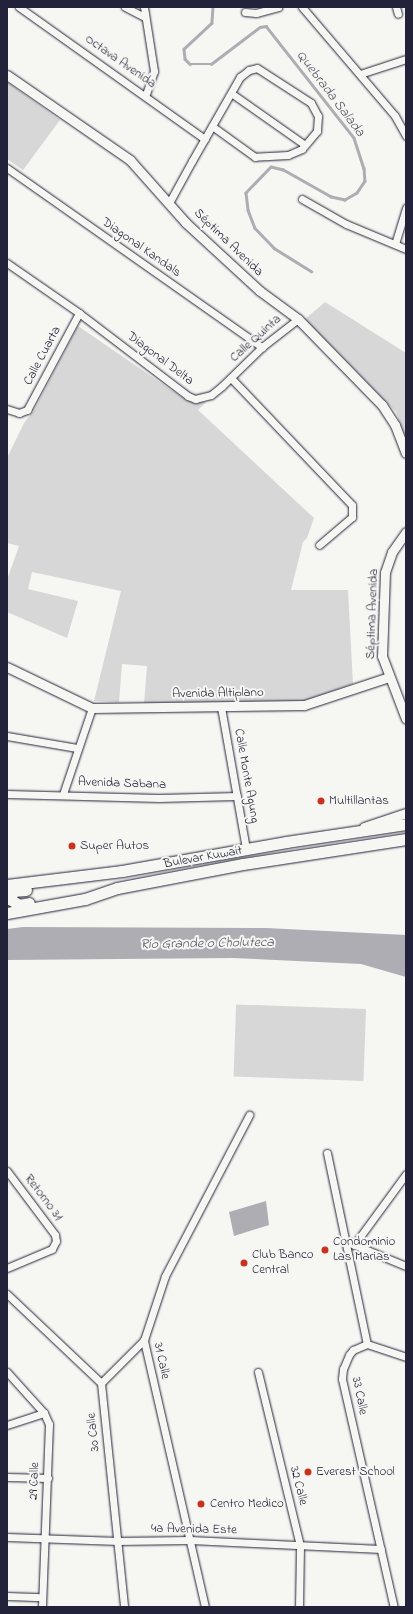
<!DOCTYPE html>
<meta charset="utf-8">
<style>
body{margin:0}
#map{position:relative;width:413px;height:1614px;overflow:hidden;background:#f6f6f2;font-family:"Indie Flower",sans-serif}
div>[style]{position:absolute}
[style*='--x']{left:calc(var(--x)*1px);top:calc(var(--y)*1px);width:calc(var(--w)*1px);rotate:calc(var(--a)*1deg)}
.green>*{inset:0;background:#d7d7d7;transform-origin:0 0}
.water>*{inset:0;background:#adadb3}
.stream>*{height:2.5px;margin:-1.25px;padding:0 1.25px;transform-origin:1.25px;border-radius:1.25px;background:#adadb3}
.roads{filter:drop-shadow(0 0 1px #22223b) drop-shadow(0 0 1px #22223b)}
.minor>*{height:7px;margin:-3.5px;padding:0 3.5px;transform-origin:3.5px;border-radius:3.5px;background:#f6f6f2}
.tertiary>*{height:9px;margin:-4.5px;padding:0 4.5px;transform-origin:4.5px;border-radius:4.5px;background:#f6f6f2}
.primary>*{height:11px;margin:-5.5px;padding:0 5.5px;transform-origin:5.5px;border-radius:5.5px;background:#f6f6f2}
.dots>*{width:11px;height:11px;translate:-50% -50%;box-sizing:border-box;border:2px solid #f6f6f2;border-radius:50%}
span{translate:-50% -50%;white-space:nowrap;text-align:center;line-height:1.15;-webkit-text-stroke:4px #f6f6f2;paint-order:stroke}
.street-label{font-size:13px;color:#22223b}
.poi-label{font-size:13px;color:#22223b}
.left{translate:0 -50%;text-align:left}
.water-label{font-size:14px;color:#535365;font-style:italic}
.frame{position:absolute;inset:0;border:8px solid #22223b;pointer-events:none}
</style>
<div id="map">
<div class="green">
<div style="clip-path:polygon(7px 82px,60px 120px,23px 170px,7px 159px)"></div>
<div style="clip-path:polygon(325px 302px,406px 353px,406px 439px,396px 412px,305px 319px)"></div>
<div style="clip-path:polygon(78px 326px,186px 400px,206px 402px,198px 410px,314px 518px,307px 538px,303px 542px,291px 590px,348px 590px,353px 684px,305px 701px,144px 704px,147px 666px,122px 664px,119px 702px,94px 701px,121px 591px,32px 572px,28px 589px,78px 601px,67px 638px,7px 612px,7px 580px,19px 546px,7px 543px,7px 458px,24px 423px,34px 410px)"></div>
<div style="left:366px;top:1009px;width:72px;height:130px;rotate:92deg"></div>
</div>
<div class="water">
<div style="clip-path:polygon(23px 927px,266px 928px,406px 935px,406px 977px,361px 964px,233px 958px,7px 960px,7px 929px)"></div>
<div style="clip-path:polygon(266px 1201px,269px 1225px,234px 1236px,229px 1212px)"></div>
</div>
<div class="stream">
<div style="--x:213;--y:7;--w:16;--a:94"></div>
<div style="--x:212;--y:23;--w:38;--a:137"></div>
<div style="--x:184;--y:49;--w:10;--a:84"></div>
<div style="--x:185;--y:59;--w:7;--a:45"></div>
<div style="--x:190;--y:64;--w:21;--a:0"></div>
<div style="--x:211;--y:64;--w:61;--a:-37.1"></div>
<div style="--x:260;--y:27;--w:6;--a:-9"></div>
<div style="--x:266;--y:26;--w:142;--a:51.8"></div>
<div style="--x:354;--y:138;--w:32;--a:72"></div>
<div style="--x:364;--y:168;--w:13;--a:86"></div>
<div style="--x:365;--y:181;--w:14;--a:124"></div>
<div style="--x:357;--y:193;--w:14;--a:150"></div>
<div style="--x:345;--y:200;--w:14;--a:-168"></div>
<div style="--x:331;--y:197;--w:55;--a:-150.6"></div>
<div style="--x:283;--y:170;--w:12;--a:-166"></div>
<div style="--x:271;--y:167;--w:36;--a:134"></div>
<div style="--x:246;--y:193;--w:17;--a:83"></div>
<div style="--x:248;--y:210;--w:19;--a:69"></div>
<div style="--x:255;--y:228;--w:28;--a:46"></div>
<div style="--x:274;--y:248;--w:44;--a:31.9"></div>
</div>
<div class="roads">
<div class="minor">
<div style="--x:19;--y:7;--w:228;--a:35.4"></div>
<div style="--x:125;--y:7;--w:20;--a:27"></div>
<div style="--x:144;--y:7;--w:65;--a:81.1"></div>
<div style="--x:154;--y:71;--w:24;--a:109"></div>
<div style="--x:302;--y:7;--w:143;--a:49.5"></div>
<div style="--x:395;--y:116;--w:23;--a:61"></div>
<div style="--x:396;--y:7;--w:7;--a:74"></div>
<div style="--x:245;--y:12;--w:11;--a:5"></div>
<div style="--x:256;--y:13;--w:23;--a:-15"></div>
<div style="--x:360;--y:74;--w:48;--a:-18.1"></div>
<div style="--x:231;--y:93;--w:90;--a:35.1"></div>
<div style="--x:7;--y:168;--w:312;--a:35.1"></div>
<div style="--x:302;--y:199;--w:51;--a:29.6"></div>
<div style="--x:346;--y:224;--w:65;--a:22.6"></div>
<div style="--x:169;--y:203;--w:48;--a:-61.3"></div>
<div style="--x:192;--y:161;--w:97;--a:-60.3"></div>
<div style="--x:240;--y:77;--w:11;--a:-38"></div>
<div style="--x:249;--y:70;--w:8;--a:-14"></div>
<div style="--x:257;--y:68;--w:64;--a:32.9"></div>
<div style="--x:311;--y:103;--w:15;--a:62"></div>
<div style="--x:318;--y:116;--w:15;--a:94"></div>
<div style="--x:317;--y:131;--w:23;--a:130"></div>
<div style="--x:302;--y:149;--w:15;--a:157"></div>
<div style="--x:288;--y:155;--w:33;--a:177"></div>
<div style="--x:255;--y:157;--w:53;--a:-144.2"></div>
<div style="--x:395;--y:244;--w:38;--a:-73"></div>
<div style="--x:7;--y:263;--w:88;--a:34.8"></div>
<div style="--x:79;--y:313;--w:137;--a:37.3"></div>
<div style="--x:188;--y:396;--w:8;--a:23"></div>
<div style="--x:195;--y:399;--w:16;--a:-14"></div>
<div style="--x:211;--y:395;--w:14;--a:-39"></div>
<div style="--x:222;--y:386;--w:56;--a:-44.3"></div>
<div style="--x:262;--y:347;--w:46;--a:-37.9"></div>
<div style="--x:231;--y:378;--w:175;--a:46.4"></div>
<div style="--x:352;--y:505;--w:12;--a:90"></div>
<div style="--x:352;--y:517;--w:43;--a:139.7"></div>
<div style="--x:7;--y:409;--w:13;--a:18"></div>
<div style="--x:19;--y:413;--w:9;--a:-21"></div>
<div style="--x:27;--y:410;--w:110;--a:-61.8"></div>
<div style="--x:221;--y:707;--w:144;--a:80"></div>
<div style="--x:7;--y:736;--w:71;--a:9.7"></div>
<div style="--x:7;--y:794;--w:152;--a:1.5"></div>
<div style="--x:159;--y:798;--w:78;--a:-1.5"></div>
<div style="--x:63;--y:794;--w:91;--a:-71.4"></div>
<div style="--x:327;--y:1153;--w:195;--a:78.2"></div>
<div style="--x:367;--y:1344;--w:15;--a:157"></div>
<div style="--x:353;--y:1350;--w:6;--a:129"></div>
<div style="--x:349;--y:1355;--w:15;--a:113"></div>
<div style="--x:343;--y:1369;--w:10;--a:96"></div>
<div style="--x:342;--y:1379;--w:234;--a:77.2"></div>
<div style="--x:7;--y:1171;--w:80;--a:53.1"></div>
<div style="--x:55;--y:1235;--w:6;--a:81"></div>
<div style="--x:56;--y:1241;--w:9;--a:117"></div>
<div style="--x:52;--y:1249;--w:49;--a:157.1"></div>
<div style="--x:350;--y:1243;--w:61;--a:22.3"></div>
<div style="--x:354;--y:1245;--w:88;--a:-53.8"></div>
<div style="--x:7;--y:1294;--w:129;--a:43.4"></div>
<div style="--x:101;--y:1383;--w:225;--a:84.1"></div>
<div style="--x:367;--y:1344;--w:41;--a:18.4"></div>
<div style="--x:7;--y:1372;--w:55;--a:47.9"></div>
<div style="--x:44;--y:1413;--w:12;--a:66"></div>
<div style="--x:49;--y:1424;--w:183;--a:92.2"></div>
<div style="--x:258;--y:1372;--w:179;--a:76.4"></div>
<div style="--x:300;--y:1546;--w:61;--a:90.9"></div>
<div style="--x:101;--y:1383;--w:61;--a:-45"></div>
<div style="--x:7;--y:1425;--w:39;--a:-18"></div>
<div style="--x:7;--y:1477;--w:41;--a:1.4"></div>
<div style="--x:7;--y:1537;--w:111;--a:2.1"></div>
<div style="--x:118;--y:1541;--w:72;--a:-0.8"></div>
<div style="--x:190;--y:1540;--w:191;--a:2.7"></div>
<div style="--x:7;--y:1596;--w:35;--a:2"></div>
<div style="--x:205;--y:1607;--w:274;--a:-102.9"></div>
<div style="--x:144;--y:1340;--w:67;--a:-71.8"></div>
<div style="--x:165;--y:1276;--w:182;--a:-62.4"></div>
</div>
<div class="tertiary">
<div style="--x:7;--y:75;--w:150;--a:34.6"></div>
<div style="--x:130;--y:160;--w:84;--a:48.4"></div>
<div style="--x:186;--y:223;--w:100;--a:42.6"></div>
<div style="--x:260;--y:291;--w:47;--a:36.4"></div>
<div style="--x:298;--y:319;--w:120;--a:45.7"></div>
<div style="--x:382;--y:405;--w:24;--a:57"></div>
<div style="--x:395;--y:425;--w:30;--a:69"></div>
<div style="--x:406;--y:532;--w:24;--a:125"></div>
<div style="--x:392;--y:552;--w:21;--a:109"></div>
<div style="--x:385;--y:572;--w:84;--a:92"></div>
<div style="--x:382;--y:656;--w:67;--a:69.1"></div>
<div style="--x:7;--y:667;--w:94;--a:25.8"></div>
<div style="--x:92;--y:708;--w:212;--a:-0.8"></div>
<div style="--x:304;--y:705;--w:89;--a:-18.2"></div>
<div style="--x:364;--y:827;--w:44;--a:-18.4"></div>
</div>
<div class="primary">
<div style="--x:7;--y:885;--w:116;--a:-6.9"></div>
<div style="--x:122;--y:871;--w:167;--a:-10"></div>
<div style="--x:286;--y:842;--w:121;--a:-8.5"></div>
<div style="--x:26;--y:890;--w:13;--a:176"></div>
<div style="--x:13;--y:891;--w:9;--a:111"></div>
<div style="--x:10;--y:899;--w:11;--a:34"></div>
<div style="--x:19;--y:905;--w:10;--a:-11"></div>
<div style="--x:7;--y:913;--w:79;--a:-10.2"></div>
<div style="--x:85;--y:899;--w:34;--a:-19"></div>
<div style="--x:117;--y:888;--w:128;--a:-10.8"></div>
<div style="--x:243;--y:864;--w:165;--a:-8.7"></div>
</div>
</div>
<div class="dots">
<div style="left:321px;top:801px;background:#c8321e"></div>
<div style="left:72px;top:846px;background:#c8321e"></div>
<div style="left:325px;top:1250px;background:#c8321e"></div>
<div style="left:244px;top:1263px;background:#c8321e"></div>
<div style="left:308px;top:1472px;background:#c8321e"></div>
<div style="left:201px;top:1504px;background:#c8321e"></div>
</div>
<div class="street-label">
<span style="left:120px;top:62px;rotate:35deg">Octava Avenida</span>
<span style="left:228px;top:243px;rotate:44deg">Séptima Avenida</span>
<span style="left:141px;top:248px;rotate:35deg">Diagonal Kandals</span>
<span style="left:256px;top:339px;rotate:-42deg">Calle Quinta</span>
<span style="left:43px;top:356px;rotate:-62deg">Calle Cuarta</span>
<span style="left:160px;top:359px;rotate:37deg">Diagonal Delta</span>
<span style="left:373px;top:614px;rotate:-88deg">Séptima Avenida</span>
<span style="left:218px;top:694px;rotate:-1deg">Avenida Altiplano</span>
<span style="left:246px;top:776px;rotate:80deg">Calle Monte Agung</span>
<span style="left:122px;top:784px;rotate:2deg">Avenida Sabana</span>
<span style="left:203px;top:858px;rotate:-10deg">Bulevar Kuwait</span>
<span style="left:43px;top:1198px;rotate:53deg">Retorno 31</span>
<span style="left:161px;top:1361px;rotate:78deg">31 Calle</span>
<span style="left:359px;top:1396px;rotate:79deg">33 Calle</span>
<span style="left:94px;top:1432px;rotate:-96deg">30 Calle</span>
<span style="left:35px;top:1481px;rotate:-88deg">29 Calle</span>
<span style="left:298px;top:1486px;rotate:76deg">32 Calle</span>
<span style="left:194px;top:1530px;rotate:1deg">4a Avenida Este</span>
</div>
<div class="poi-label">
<span class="left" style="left:329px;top:801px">Multillantas</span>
<span class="left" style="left:80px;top:846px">Super Autos</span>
<span class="left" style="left:333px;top:1250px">Condominio<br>Las Marias</span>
<span class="left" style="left:252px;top:1263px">Club Banco<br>Central</span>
<span class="left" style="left:316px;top:1472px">Everest School</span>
<span class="left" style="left:210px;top:1504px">Centro Medico</span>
</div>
<div class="water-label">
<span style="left:330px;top:94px;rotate:53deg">Quebrada Salada</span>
<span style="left:207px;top:944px;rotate:-1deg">Río Grande o Choluteca</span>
</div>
<div class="frame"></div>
</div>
